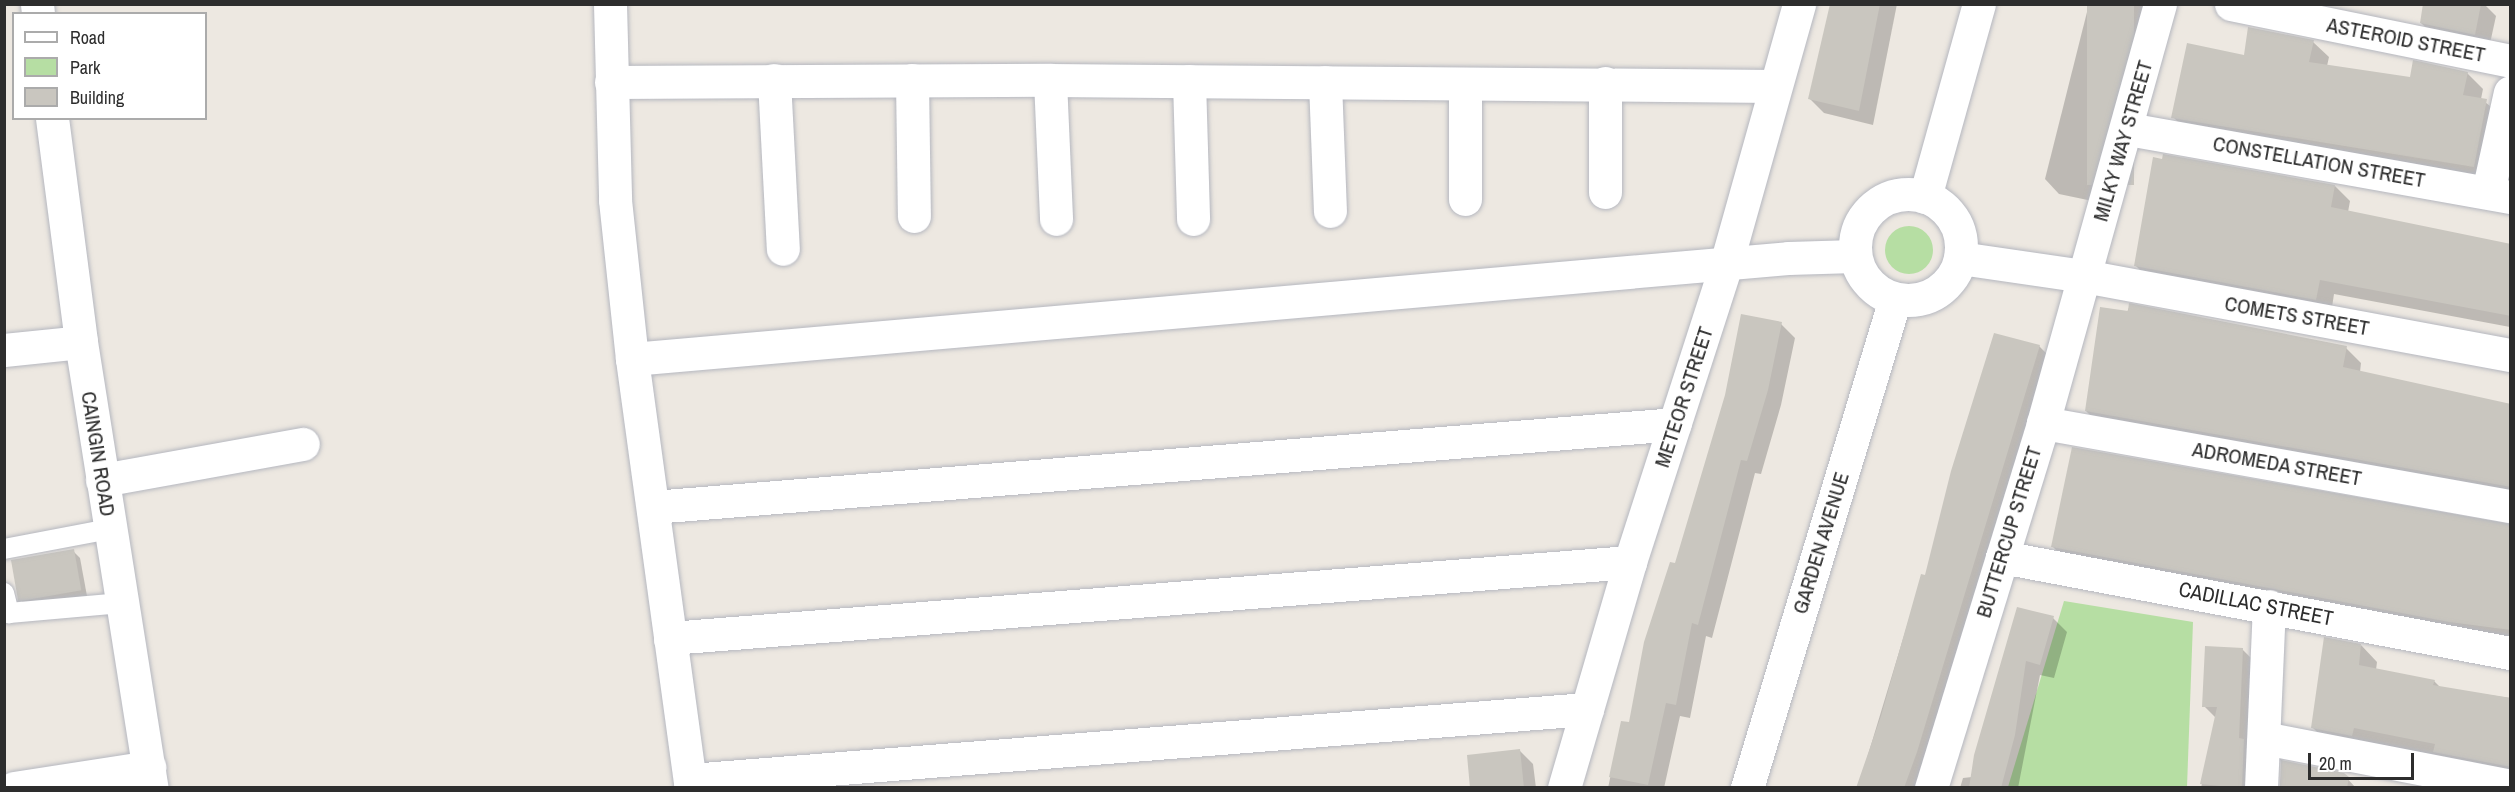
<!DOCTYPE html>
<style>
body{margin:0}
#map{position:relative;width:2515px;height:792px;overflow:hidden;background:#ede8e1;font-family:"Archivo Narrow",sans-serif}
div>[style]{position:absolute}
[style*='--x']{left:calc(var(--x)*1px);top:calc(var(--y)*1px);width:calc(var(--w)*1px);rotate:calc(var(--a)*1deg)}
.green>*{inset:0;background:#b6dea3}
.round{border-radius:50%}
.shadow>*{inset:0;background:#0003}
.building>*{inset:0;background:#c9c6bf;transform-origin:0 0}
.roads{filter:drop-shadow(0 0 2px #b5b7bf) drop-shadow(0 0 2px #b5b7bf)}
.service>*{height:20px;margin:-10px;padding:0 10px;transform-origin:10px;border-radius:10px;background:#fff}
.minor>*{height:33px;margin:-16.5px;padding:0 16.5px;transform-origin:16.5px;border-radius:16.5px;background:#fff}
.minor>.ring{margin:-16.5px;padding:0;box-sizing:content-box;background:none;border:33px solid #fff;border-radius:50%}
.tertiary>*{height:33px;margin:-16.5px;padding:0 16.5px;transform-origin:16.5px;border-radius:16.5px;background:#fff}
span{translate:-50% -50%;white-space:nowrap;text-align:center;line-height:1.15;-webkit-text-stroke:6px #fff;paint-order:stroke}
.street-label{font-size:21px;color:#2d2d2d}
.frame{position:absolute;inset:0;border:6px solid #2d2d2d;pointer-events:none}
.legend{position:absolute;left:12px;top:12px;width:195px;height:108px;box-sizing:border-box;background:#fff;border:2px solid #ababab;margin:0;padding:8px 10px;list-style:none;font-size:18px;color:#2d2d2d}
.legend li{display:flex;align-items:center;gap:12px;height:30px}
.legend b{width:30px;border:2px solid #ababab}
.scale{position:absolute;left:2308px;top:753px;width:106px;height:27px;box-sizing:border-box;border:3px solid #2d2d2d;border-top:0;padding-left:8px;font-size:18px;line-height:21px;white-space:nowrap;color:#2d2d2d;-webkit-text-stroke:4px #fff;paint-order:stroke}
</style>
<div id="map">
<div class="green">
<div class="round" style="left:1885px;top:226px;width:48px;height:48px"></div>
<div style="clip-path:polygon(2064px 601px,2193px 622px,2187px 787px,2008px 787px)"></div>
</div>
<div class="shadow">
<div style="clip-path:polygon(1840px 4px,1897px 4px,1873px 125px,1824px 113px,1810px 99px)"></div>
<div style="clip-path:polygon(2089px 4px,2151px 4px,2102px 203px,2059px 194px,2045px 179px)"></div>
<div style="clip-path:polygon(2425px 4px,2484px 4px,2496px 16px,2489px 48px,2436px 37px,2421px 23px)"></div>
<div style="clip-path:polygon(2313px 42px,2329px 57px,2327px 66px,2411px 79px,2467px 73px,2483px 89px,2481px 99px,2503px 116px,2490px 182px,2189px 133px,2173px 117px,2245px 57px)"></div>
<div style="clip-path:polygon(2335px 186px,2350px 201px,2348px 212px,2510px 245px,2510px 327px,2334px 294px,2331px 314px,2151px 281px,2136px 266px)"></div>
<div style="clip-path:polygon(2130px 305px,2346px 348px,2361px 363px,2360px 372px,2510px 406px,2510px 498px,2101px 426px,2086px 411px)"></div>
<div style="clip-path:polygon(1781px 324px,1795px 338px,1781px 405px,1761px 474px,1755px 473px,1712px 638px,1706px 636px,1690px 718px,1680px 716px,1664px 788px,1608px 788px,1622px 722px,1630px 724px,1676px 565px)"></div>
<div style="clip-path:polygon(2039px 346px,2053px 360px,1920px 788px,1858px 788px,1922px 576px,1926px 577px)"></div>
<div style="clip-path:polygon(2510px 525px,2510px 644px,2068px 562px,2053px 547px)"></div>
<div style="clip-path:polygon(73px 551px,80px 558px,87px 596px,26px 606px,20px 599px)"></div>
<div style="clip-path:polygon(2018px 608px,2053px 618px,2067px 632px,2054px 678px,2040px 675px,2018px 788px,1960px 788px,1963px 778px,1972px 777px)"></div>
<div style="clip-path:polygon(2361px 645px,2377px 662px,2376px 670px,2434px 681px,2441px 688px,2510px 698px,2510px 780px,2329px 744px,2313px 728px)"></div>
<div style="clip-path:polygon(2242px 649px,2256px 663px,2256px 788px,2201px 788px,2216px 718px,2204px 706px)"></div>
<div style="clip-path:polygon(1519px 750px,1533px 764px,1536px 788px,1472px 788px)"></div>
<div style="clip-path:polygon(2282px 762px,2343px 774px,2356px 788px,2280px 788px)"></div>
</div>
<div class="building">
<div style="clip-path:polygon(1830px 4px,1880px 4px,1859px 111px,1808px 99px)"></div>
<div style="left:2087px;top:4px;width:47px;height:181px"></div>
<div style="clip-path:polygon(2423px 4px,2481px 4px,2475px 35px,2420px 23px)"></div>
<div style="clip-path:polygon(2248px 27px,2314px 40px,2309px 62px,2410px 77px,2413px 60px,2468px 72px,2463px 95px,2487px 99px,2474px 167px,2171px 118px,2187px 43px,2244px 55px)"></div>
<div style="clip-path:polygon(2163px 154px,2335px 185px,2331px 207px,2511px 244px,2511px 316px,2320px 280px,2316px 300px,2134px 266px,2153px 157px,2162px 159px)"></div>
<div style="clip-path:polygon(2129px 303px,2347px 346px,2343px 367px,2511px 404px,2511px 487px,2085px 411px,2100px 307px,2128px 311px)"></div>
<div style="clip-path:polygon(1741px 314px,1782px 322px,1768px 390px,1747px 461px,1741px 460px,1698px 625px,1692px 623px,1676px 705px,1666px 703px,1648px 785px,1609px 777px,1621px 721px,1629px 722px,1644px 642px,1670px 562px,1675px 563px,1725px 395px)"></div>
<div style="clip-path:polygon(1994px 333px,2040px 345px,1917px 752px,1904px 788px,1856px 788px,1881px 716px,1921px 574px,1925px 575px,1951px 471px)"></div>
<div style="clip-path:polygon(2072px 447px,2511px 524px,2511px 630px,2449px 622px,2051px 547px)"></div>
<div style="left:74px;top:549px;width:42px;height:64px;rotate:80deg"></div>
<div style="clip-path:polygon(2017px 607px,2054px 616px,2040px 665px,2026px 661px,2015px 735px,2001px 788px,1969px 788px,1974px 755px)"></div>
<div style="clip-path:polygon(2324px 637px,2361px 644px,2359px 665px,2435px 680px,2433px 685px,2511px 698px,2511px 767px,2433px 752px,2435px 744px,2354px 728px,2352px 736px,2311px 728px)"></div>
<div style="clip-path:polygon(2205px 646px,2243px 648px,2239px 738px,2244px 739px,2242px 788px,2200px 784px,2217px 707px,2202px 707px)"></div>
<div style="clip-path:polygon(1520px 749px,1524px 788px,1470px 788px,1467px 755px)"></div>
<div style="clip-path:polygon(2281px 760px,2344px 773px,2349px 777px,2347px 788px,2280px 788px)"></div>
</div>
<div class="roads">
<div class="service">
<div style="--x:4;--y:549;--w:108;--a:-10.7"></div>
<div style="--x:4;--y:593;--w:21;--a:76"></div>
<div style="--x:9;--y:613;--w:113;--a:-5.1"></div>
</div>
<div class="minor">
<div style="--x:610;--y:4;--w:196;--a:88.5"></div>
<div style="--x:615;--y:200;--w:160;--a:83.9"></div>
<div style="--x:632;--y:359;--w:433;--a:82.2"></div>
<div style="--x:2231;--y:4;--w:285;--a:11.5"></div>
<div style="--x:774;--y:80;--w:169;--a:87"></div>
<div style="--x:912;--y:80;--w:136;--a:89.2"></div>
<div style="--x:1050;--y:80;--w:139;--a:87.5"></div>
<div style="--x:1189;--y:81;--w:138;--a:88.3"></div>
<div style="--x:611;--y:82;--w:439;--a:-0.3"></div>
<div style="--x:1050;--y:80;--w:725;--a:0.47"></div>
<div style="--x:1325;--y:82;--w:129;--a:87.8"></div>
<div style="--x:2128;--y:129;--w:388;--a:10.1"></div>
<div style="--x:1605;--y:192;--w:109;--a:-90"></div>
<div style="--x:2488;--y:192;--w:102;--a:-77.6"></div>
<div class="ring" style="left:1855px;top:194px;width:73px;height:73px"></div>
<div style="--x:1925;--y:197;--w:200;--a:-74.4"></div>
<div style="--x:1465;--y:199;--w:115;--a:-90"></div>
<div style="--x:1960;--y:258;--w:125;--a:8.3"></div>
<div style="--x:2084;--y:276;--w:433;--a:10.5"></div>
<div style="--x:4;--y:350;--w:77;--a:-5.9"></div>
<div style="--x:632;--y:359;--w:1160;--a:-4.99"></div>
<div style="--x:1788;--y:258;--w:67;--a:-1.7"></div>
<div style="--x:2043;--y:423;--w:474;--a:10.1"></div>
<div style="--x:102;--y:480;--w:204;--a:-10.2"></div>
<div style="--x:653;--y:507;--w:1025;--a:-4.64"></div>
<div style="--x:2002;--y:557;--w:517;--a:10.7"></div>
<div style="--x:670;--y:638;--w:963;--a:-4.53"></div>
<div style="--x:2264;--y:738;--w:251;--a:11"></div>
<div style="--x:690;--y:780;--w:900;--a:-4.53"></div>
<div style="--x:14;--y:788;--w:137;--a:-8.8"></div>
<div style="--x:1564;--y:788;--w:235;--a:-73.7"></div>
<div style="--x:1630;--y:562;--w:313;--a:-72.1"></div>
<div style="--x:1726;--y:264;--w:270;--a:-74.3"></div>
<div style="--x:1747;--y:788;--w:511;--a:-73.16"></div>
<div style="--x:1931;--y:788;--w:382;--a:-72.9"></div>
<div style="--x:2043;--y:423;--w:435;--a:-74.4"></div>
<div style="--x:2261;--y:788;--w:182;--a:-87.5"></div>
</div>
<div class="tertiary">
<div style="--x:37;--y:4;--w:10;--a:84"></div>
<div style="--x:52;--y:118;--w:226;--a:82.6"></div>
<div style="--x:81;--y:342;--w:452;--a:81"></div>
</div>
</div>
<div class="street-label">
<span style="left:2406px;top:40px;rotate:11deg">ASTEROID STREET</span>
<span style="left:2123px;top:141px;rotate:-74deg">MILKY WAY STREET</span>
<span style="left:2319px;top:162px;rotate:10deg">CONSTELLATION STREET</span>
<span style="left:2297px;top:316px;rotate:10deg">COMETS STREET</span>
<span style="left:1684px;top:397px;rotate:-72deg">METEOR STREET</span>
<span style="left:98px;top:454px;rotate:81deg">CAINGIN ROAD</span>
<span style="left:2277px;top:464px;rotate:10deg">ADROMEDA STREET</span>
<span style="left:2009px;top:532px;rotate:-73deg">BUTTERCUP STREET</span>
<span style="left:1821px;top:543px;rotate:-73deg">GARDEN AVENUE</span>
<span style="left:2256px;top:604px;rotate:11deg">CADILLAC STREET</span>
</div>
<div class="frame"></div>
<ul class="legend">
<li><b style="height:8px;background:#fff"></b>Road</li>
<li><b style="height:16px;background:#b6dea3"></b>Park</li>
<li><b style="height:16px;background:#c9c6bf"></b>Building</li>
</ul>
<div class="scale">20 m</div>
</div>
